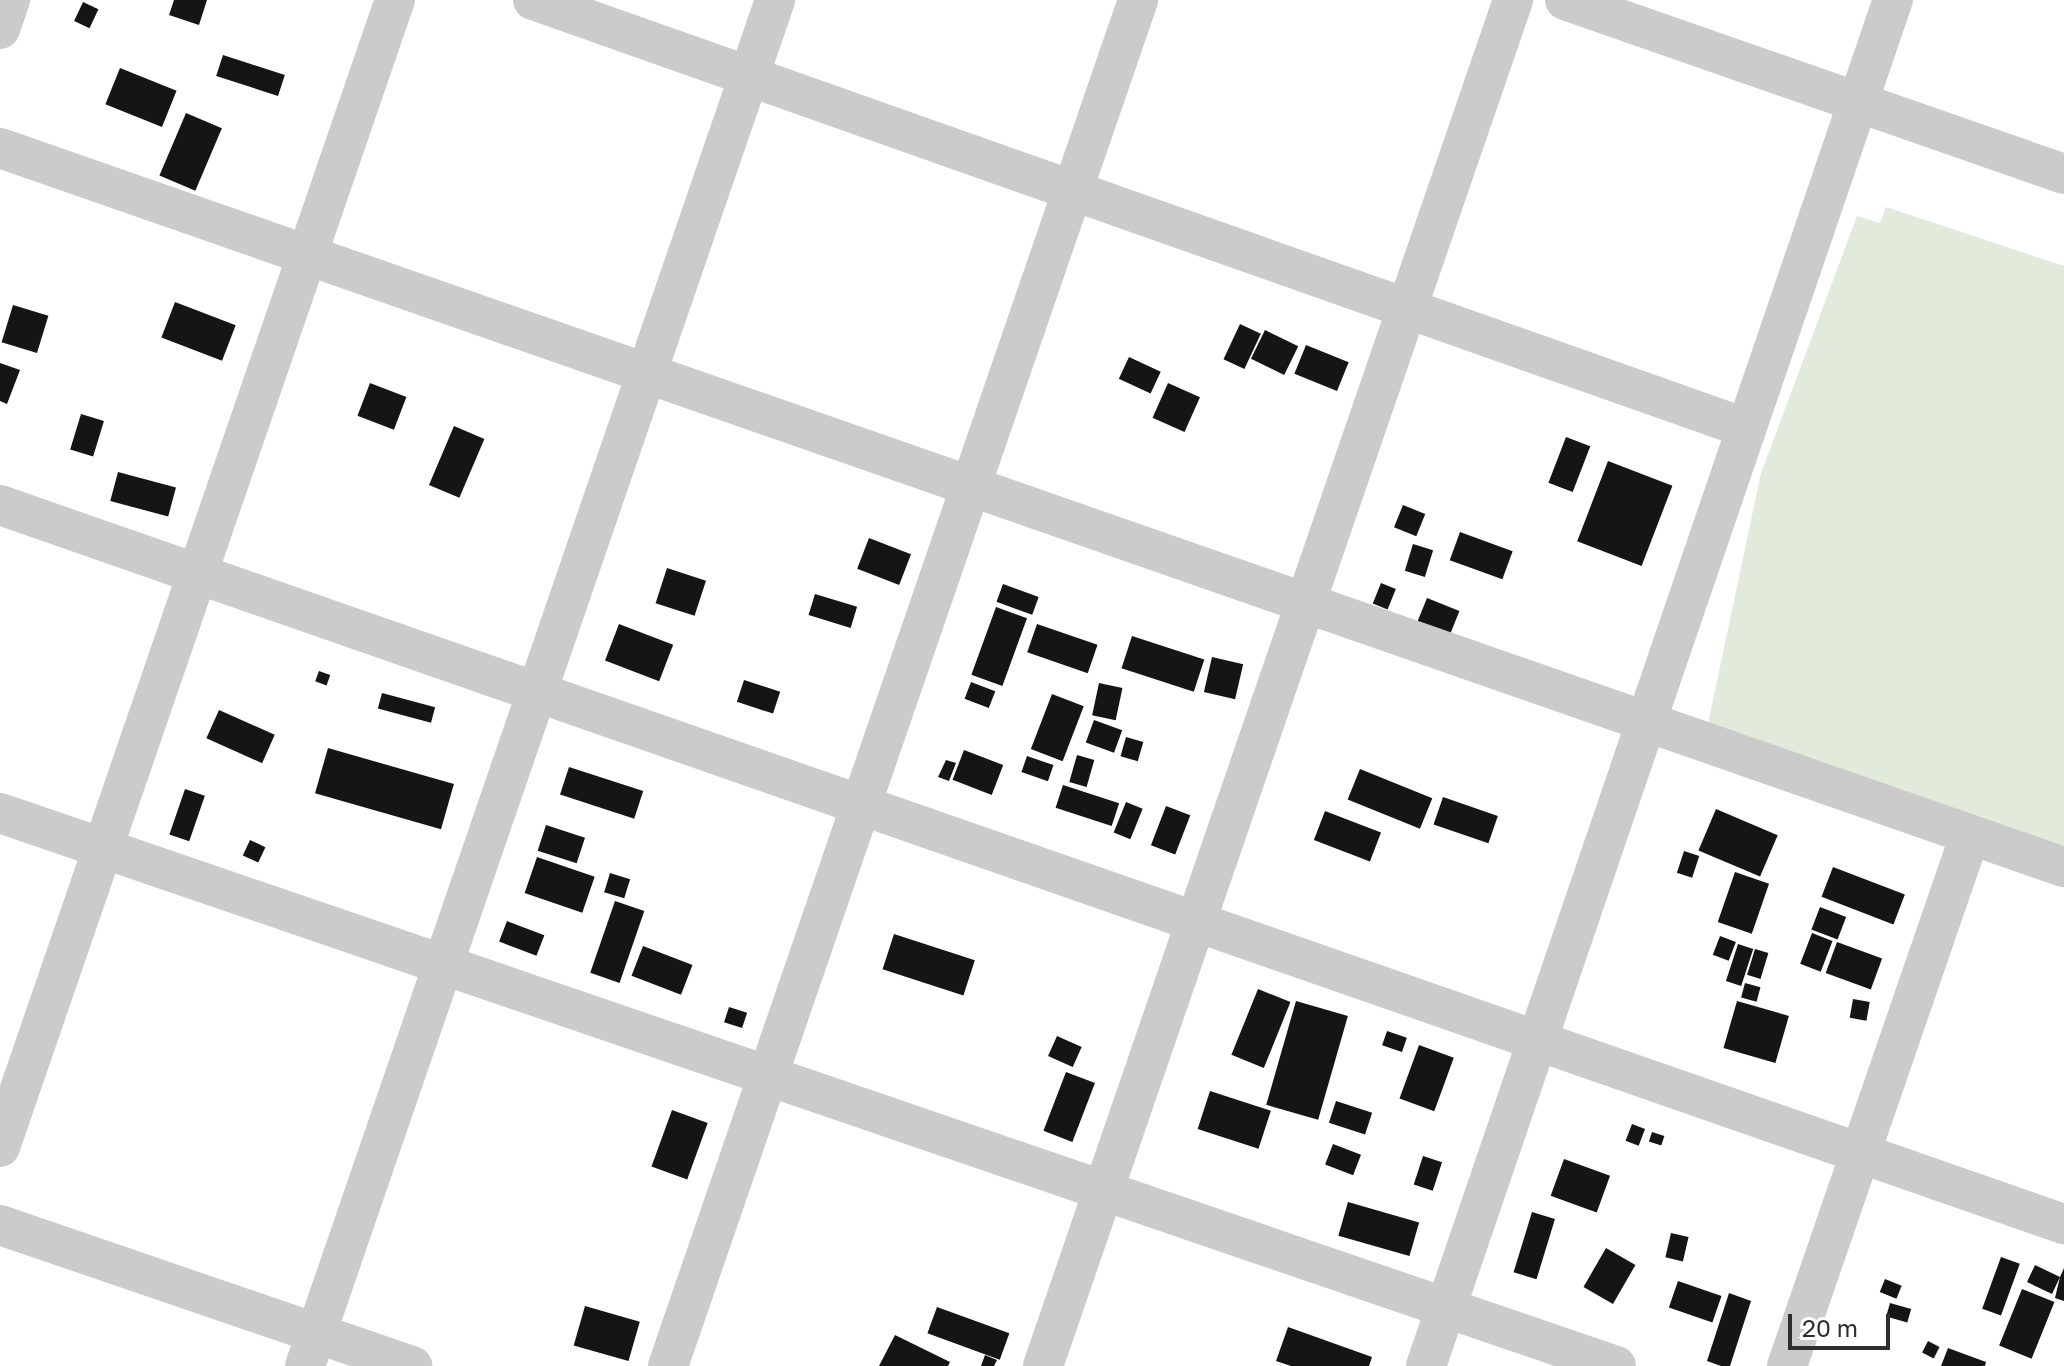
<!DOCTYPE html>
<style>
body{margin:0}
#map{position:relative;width:2064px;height:1366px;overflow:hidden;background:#fff;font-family:"Golos Text",sans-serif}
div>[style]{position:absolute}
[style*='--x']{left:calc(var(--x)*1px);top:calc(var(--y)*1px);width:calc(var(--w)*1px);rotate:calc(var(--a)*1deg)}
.green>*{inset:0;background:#e2ebdb}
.building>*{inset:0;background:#151515;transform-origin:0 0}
.minor>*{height:40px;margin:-20px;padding:0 20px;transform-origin:20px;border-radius:20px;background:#cbcbcb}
span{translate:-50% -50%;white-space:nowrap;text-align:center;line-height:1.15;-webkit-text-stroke:8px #fff;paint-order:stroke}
.scale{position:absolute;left:1788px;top:1314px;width:102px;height:36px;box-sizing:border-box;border:4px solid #2e2e2e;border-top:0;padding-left:10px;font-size:24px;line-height:28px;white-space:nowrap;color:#2e2e2e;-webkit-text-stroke:6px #fff;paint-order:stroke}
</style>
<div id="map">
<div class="green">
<div style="clip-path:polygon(1886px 207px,2064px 266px,2064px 855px,1706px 733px,1761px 473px,1857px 216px,1880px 223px)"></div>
</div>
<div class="building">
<div style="clip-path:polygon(174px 0,207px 0,199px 25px,169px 15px)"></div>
<div style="left:83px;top:2px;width:17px;height:21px;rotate:25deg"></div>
<div style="left:223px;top:55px;width:65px;height:22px;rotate:18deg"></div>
<div style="left:120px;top:68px;width:61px;height:39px;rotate:22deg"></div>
<div style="left:186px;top:113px;width:39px;height:68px;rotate:23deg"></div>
<div style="left:175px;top:302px;width:65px;height:38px;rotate:21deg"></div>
<div style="left:13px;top:305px;width:37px;height:39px;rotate:17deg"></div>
<div style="left:1240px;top:324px;width:23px;height:39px;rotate:25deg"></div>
<div style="left:1265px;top:330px;width:37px;height:32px;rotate:26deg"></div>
<div style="left:1306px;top:345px;width:46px;height:31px;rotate:22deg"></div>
<div style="left:1129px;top:357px;width:35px;height:24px;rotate:25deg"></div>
<div style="clip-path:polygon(0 363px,20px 370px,7px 404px,0 401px)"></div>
<div style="left:370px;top:383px;width:39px;height:35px;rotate:21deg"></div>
<div style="left:1168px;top:383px;width:35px;height:38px;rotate:24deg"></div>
<div style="left:81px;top:414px;width:24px;height:37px;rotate:17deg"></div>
<div style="left:454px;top:426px;width:33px;height:64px;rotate:23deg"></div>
<div style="left:1566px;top:437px;width:26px;height:49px;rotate:21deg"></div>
<div style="left:1608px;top:461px;width:69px;height:86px;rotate:21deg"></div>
<div style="left:118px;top:472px;width:60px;height:30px;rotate:15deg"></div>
<div style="left:1403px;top:505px;width:24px;height:24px;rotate:22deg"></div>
<div style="left:1460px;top:532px;width:56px;height:30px;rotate:20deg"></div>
<div style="left:869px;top:538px;width:45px;height:33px;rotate:21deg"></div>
<div style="left:1413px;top:544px;width:21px;height:28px;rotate:17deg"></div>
<div style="left:667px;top:568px;width:41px;height:37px;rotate:18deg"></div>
<div style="left:1381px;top:583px;width:16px;height:22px;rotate:22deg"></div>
<div style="left:1003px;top:584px;width:38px;height:19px;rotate:20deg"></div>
<div style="left:815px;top:594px;width:44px;height:22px;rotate:17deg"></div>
<div style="left:1427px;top:598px;width:35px;height:26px;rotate:22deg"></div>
<div style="left:996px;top:607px;width:33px;height:72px;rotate:20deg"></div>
<div style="left:619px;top:624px;width:58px;height:39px;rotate:21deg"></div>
<div style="left:1037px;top:624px;width:64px;height:30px;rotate:19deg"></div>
<div style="left:1132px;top:636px;width:76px;height:34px;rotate:18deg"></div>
<div style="left:1212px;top:657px;width:32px;height:36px;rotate:13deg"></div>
<div style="left:319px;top:671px;width:12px;height:11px;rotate:20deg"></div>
<div style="left:744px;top:680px;width:38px;height:23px;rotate:18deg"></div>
<div style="left:971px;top:682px;width:26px;height:18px;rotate:21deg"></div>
<div style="left:1099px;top:683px;width:24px;height:33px;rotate:12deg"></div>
<div style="left:382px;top:693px;width:55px;height:16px;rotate:15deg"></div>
<div style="left:1052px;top:694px;width:34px;height:59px;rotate:21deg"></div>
<div style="left:219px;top:710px;width:61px;height:31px;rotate:24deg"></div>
<div style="left:1094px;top:720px;width:30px;height:24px;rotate:20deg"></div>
<div style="left:1126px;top:737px;width:18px;height:20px;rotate:16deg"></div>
<div style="left:328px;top:748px;width:131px;height:47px;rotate:16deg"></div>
<div style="left:964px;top:750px;width:42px;height:32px;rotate:21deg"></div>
<div style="left:1077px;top:755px;width:18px;height:28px;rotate:16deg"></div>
<div style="left:1027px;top:756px;width:28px;height:17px;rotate:19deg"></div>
<div style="clip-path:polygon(946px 760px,956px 763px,949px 781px,938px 777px)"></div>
<div style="left:569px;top:767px;width:78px;height:29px;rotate:18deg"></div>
<div style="left:1360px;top:769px;width:78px;height:33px;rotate:22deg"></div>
<div style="left:1063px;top:785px;width:59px;height:24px;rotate:18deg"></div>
<div style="left:185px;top:789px;width:21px;height:48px;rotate:19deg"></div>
<div style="left:1443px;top:797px;width:58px;height:29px;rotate:19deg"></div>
<div style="left:1126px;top:802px;width:18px;height:33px;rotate:22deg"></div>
<div style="left:1166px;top:806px;width:26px;height:42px;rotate:21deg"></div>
<div style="left:1716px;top:809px;width:67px;height:45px;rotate:23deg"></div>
<div style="left:1325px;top:811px;width:60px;height:31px;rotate:21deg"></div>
<div style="left:546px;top:825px;width:41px;height:27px;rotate:18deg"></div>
<div style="left:250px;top:840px;width:17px;height:17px;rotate:25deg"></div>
<div style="left:1684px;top:851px;width:16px;height:23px;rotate:18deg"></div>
<div style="left:537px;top:857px;width:61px;height:38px;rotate:19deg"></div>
<div style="left:1833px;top:867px;width:77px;height:32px;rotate:21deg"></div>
<div style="left:1735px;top:872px;width:36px;height:53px;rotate:19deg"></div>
<div style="left:610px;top:873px;width:21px;height:20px;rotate:17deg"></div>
<div style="left:615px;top:901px;width:31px;height:76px;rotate:19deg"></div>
<div style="left:1820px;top:907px;width:28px;height:24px;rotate:21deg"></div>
<div style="left:507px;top:921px;width:40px;height:22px;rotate:21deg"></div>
<div style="left:1812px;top:933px;width:22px;height:33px;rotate:21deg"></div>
<div style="left:894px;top:934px;width:85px;height:37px;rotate:18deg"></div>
<div style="left:1720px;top:936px;width:17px;height:20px;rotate:21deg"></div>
<div style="left:1837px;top:942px;width:48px;height:33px;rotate:20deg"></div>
<div style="left:1738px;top:944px;width:16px;height:39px;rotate:18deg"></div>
<div style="left:643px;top:946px;width:53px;height:32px;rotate:21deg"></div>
<div style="left:1755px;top:949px;width:14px;height:27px;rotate:17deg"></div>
<div style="left:1745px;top:983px;width:16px;height:15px;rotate:15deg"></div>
<div style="left:1258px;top:989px;width:35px;height:71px;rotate:22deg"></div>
<div style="left:1853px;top:999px;width:17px;height:19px;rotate:10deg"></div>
<div style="left:1296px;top:1001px;width:54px;height:108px;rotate:16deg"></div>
<div style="left:1737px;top:1001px;width:54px;height:49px;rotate:16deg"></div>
<div style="left:729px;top:1007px;width:19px;height:16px;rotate:18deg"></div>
<div style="left:1387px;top:1031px;width:21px;height:15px;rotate:19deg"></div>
<div style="left:1057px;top:1036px;width:27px;height:22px;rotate:24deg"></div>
<div style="left:1419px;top:1045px;width:37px;height:57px;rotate:20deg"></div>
<div style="left:1066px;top:1072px;width:31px;height:63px;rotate:21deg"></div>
<div style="left:1210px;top:1091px;width:64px;height:40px;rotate:18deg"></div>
<div style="left:1336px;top:1101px;width:38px;height:23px;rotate:18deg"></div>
<div style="left:672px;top:1110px;width:38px;height:60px;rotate:20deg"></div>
<div style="left:1632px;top:1124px;width:14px;height:18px;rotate:21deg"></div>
<div style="left:1652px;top:1132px;width:13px;height:10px;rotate:18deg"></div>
<div style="left:1333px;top:1144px;width:30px;height:22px;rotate:21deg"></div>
<div style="left:1423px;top:1156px;width:20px;height:30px;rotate:18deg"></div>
<div style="left:1564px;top:1159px;width:49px;height:39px;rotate:20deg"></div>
<div style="left:1348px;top:1202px;width:74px;height:35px;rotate:16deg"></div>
<div style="left:1532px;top:1212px;width:24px;height:63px;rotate:17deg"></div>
<div style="left:1671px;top:1233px;width:18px;height:25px;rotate:13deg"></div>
<div style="left:1606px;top:1248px;width:34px;height:45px;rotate:30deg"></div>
<div style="left:2001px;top:1257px;width:20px;height:55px;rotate:20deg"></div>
<div style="clip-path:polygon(2035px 1265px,2060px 1277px,2064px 1268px,2064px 1301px,2055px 1298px,2060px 1277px,2052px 1294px,2027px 1282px)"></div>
<div style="left:1885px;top:1279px;width:18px;height:14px;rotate:22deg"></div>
<div style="left:1678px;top:1281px;width:46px;height:28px;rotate:19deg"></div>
<div style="left:2022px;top:1289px;width:35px;height:61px;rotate:22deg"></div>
<div style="clip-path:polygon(1729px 1293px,1751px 1301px,1730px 1366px,1721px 1366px,1707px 1361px)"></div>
<div style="left:1890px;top:1303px;width:22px;height:14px;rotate:16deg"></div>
<div style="left:585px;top:1306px;width:57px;height:41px;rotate:16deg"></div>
<div style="left:937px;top:1307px;width:77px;height:28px;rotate:20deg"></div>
<div style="clip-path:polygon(1288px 1327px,1372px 1357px,1369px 1366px,1291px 1366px,1276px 1361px)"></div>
<div style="clip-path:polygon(895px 1335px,950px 1362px,948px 1366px,879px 1366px)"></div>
<div style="left:1928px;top:1341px;width:13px;height:13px;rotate:27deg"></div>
<div style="clip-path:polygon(1948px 1348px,1986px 1362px,1985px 1366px,1941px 1366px)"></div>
<div style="clip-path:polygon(985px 1355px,997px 1360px,994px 1366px,981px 1366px)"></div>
</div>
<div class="minor">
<div style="--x:533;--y:0;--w:1286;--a:19.44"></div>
<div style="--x:1565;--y:0;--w:528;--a:19.22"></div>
<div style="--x:0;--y:29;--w:31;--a:-71"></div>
<div style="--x:0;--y:148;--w:2186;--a:19.21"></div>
<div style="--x:0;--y:505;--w:2186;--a:19.21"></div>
<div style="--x:0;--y:813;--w:1708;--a:18.89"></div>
<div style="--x:0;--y:1147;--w:1213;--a:-71"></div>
<div style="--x:0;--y:1225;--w:436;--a:18.9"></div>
<div style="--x:305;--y:1366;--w:1445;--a:-71.01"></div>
<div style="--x:668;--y:1366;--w:1445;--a:-71.01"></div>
<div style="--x:1043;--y:1366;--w:1445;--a:-71.01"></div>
<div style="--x:1426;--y:1366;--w:1444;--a:-71.13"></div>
<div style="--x:1787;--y:1366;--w:562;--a:-70.98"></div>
</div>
<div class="scale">20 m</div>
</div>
